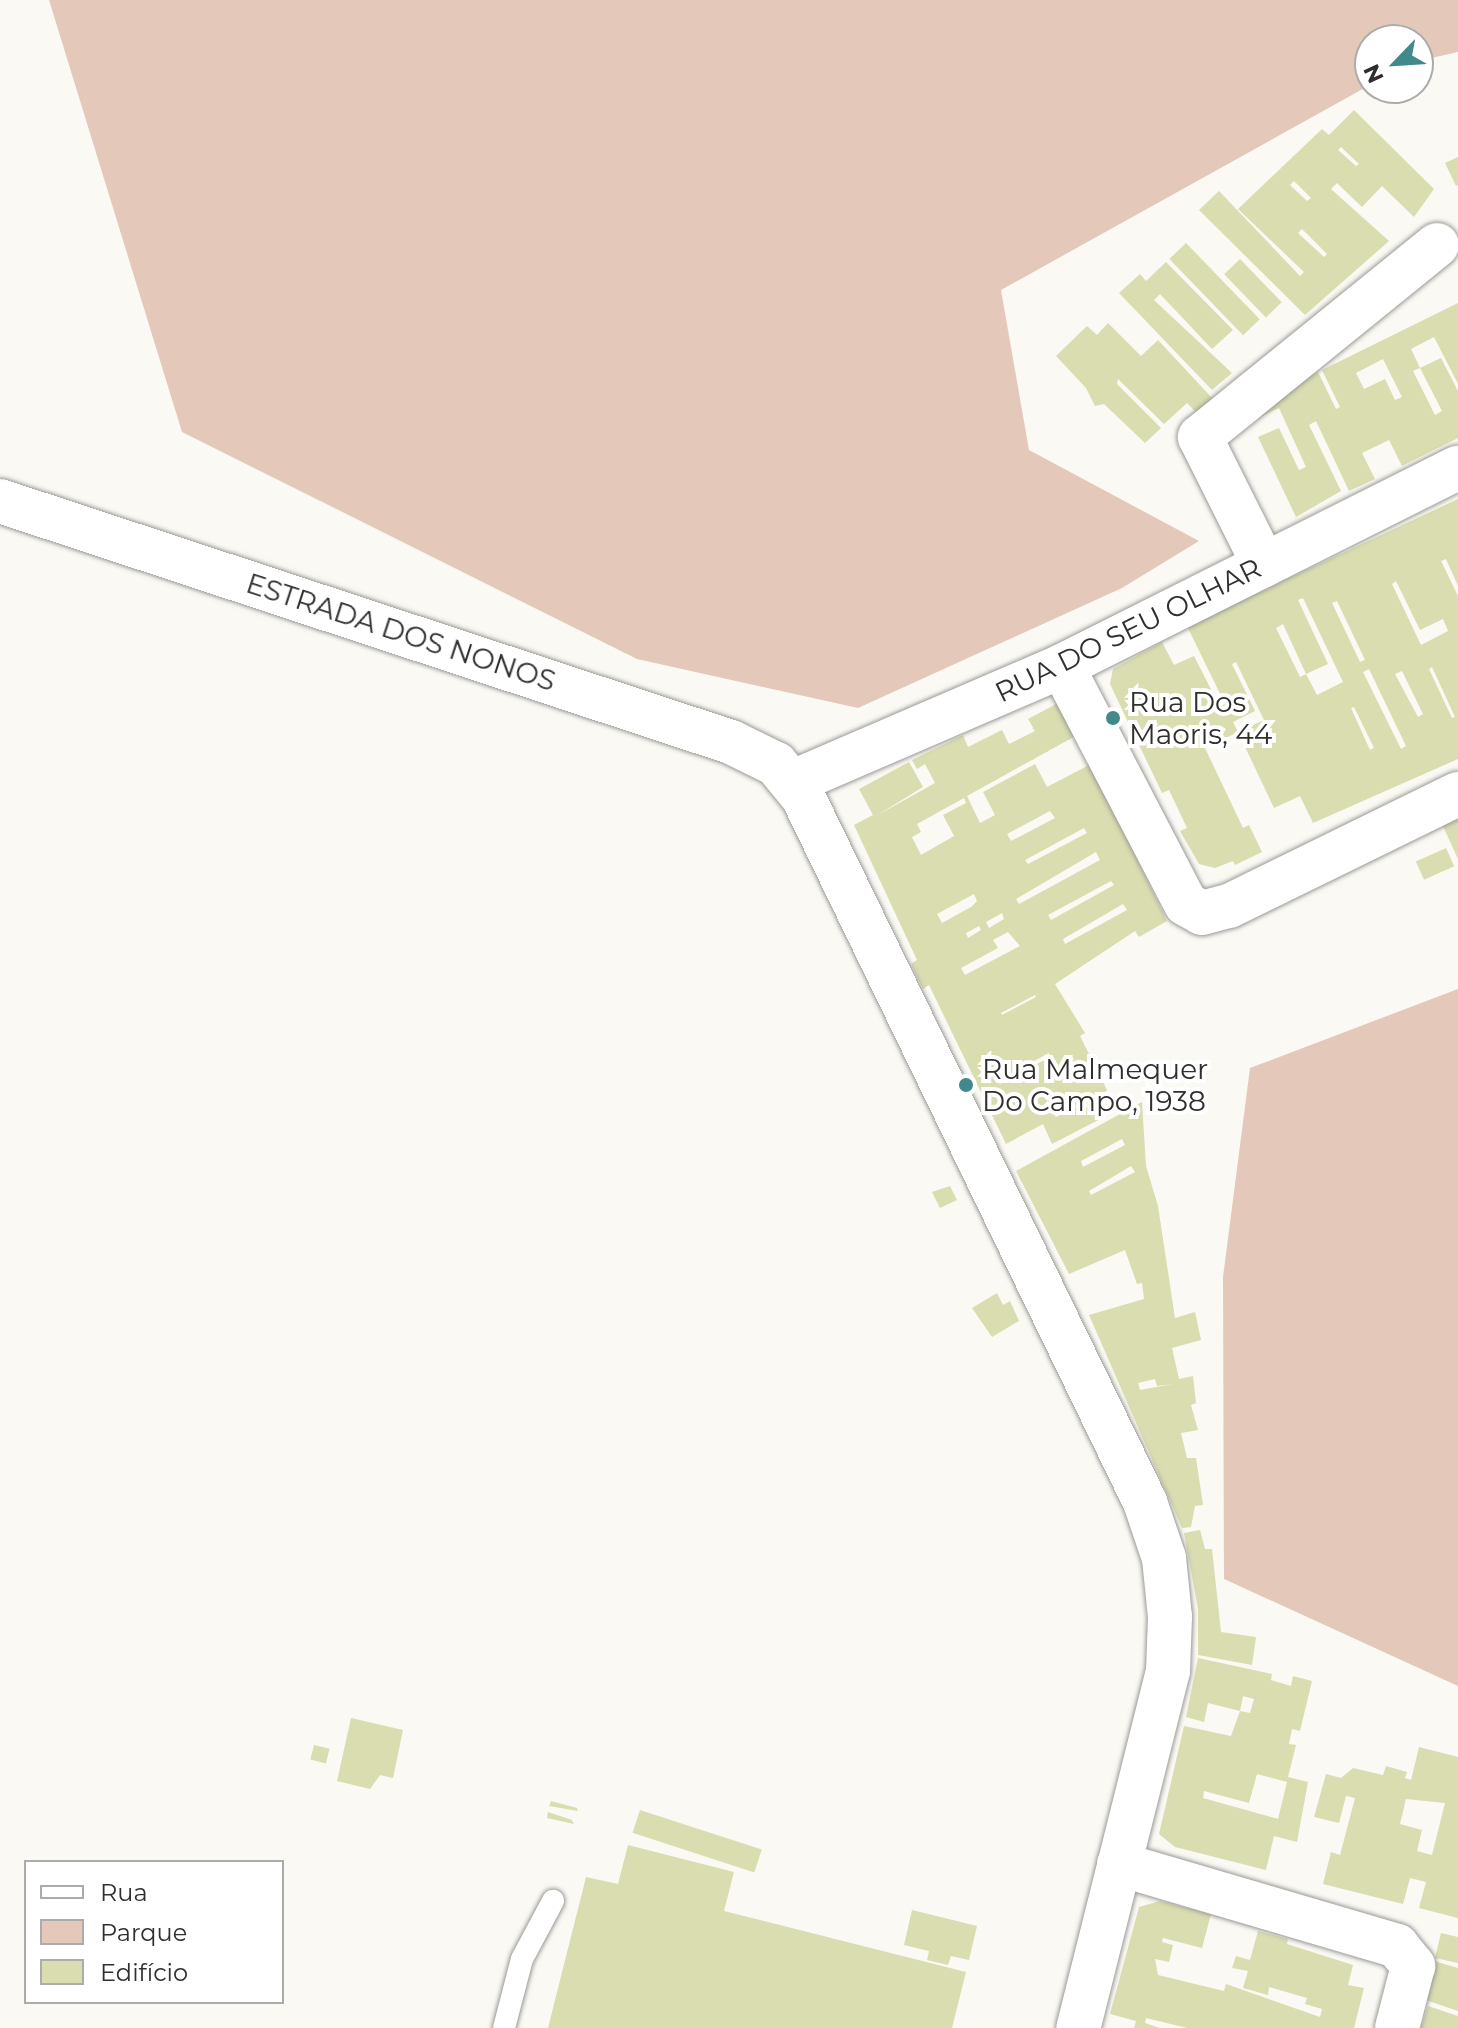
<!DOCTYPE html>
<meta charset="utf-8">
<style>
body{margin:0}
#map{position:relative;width:1458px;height:2028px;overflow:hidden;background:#faf9f4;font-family:Montserrat,sans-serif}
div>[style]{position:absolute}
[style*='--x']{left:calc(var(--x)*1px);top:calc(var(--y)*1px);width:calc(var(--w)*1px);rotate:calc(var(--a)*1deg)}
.green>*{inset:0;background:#e4c9bb}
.building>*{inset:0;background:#d9ddb0;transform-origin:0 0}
.roads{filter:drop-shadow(0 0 2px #9b9a95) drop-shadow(0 0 2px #9b9a95)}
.service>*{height:22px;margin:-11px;padding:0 11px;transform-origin:11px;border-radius:11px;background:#fff}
.minor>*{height:44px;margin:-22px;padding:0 22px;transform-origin:22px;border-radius:22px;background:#fff}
.dots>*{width:22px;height:22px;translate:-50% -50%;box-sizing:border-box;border:4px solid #fff;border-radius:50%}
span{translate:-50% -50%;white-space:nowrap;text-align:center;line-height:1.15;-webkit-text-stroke:8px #fff;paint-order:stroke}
.street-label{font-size:28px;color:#302f2e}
.poi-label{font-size:28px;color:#302f2e}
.left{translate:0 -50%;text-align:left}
.legend{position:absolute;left:24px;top:1860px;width:260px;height:144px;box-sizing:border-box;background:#fff;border:2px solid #acacab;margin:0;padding:10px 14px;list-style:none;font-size:24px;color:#302f2e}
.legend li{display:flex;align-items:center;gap:16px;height:40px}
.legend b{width:40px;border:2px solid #acacab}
.north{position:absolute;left:1354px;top:24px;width:80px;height:80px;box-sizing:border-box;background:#fff;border:2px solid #acacab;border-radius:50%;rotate:245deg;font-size:22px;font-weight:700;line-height:32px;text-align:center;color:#302f2e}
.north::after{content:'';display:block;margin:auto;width:28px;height:36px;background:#41898b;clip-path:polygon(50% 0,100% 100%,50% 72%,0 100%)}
</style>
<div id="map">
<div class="green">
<div style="clip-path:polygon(49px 0,1458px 0,1458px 52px,1418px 61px,1418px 40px,1370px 40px,1370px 85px,1001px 290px,1029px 450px,1199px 541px,1122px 588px,858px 708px,637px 659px,182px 432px)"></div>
<div style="clip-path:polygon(1458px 989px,1458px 1686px,1224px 1579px,1223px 1277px,1250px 1068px)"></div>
</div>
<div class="building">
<div style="clip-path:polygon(evenodd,1354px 110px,1434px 189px,1414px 217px,1382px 186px,1362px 207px,1337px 183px,1331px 189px,1389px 241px,1305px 315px,1199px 210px,1219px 191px,1300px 276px,1304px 272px,1238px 209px,1322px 129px,1329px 135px,1354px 110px,1341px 147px,1359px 164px,1356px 166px,1338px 150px,1341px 147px,1354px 110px,1294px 181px,1311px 198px,1307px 201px,1290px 185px,1294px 181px,1354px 110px,1302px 229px,1327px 254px,1324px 257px,1298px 233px,1302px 229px)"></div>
<div style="clip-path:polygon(1458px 157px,1458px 185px,1456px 186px,1445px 163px)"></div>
<div style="left:1186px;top:243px;width:106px;height:23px;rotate:46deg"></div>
<div style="left:1240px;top:259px;width:60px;height:22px;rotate:46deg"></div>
<div style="clip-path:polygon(1166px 262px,1233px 330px,1212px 349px,1160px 294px,1154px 300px,1232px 373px,1212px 390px,1119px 293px,1140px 274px,1146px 281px)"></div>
<div style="clip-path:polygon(evenodd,1458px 303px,1458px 384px,1434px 337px,1411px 349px,1420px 368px,1413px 371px,1435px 415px,1442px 411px,1420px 368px,1441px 358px,1458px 391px,1458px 438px,1402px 466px,1389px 440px,1362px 453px,1375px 479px,1349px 491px,1316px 421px,1309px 425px,1341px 491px,1296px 517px,1258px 437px,1279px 428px,1299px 470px,1306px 467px,1279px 408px,1250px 422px,1244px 409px,1318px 372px,1336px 409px,1340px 407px,1322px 370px,1458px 303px,1383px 359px,1402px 397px,1395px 400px,1385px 379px,1364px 389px,1356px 373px,1383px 359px)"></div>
<div style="clip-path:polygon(1108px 323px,1141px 356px,1158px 340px,1213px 399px,1198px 414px,1187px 403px,1164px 424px,1118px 379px,1117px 384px,1161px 428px,1145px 443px,1104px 404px,1095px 406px,1086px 388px,1056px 356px,1087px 326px,1097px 335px)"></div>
<div style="clip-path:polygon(evenodd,1458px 499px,1458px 586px,1446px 559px,1441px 561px,1458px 596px,1458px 759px,1313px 823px,1300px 796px,1274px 808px,1238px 732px,1264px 720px,1236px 662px,1232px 664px,1255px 711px,1233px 722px,1238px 732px,1205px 748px,1243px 828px,1249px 825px,1262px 852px,1235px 865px,1233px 861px,1215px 868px,1199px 864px,1180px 831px,1187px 828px,1169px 790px,1162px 793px,1110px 684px,1113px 669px,1162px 642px,1174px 665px,1194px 656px,1220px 707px,1225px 704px,1187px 626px,1458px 499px,1396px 581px,1420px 630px,1443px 619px,1448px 631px,1421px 645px,1392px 584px,1396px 581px,1458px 499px,1303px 598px,1343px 682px,1317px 695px,1306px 674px,1300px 677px,1276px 628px,1283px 624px,1306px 674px,1328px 664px,1298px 600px,1303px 598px,1458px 499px,1337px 601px,1365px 660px,1360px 662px,1332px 603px,1337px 601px,1458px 499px,1432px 667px,1455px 717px,1452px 718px,1429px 669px,1432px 667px,1458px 499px,1369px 669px,1406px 746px,1401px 749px,1363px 672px,1369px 669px,1458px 499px,1402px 671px,1423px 714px,1418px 717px,1395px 674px,1402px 671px,1458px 499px,1354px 707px,1374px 748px,1370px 750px,1351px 708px,1354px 707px)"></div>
<div style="clip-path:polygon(evenodd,1058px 703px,1077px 735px,967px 796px,980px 823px,995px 815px,983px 792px,1035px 764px,1047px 787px,1091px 764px,1167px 921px,1139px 937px,1135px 931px,1055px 984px,1085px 1033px,1080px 1036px,1107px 1090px,1097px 1100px,1104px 1117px,1052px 1144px,1043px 1124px,1006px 1144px,929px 985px,923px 989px,911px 964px,917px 960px,854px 825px,873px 815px,859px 789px,909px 762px,923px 787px,876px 816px,935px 783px,925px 764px,917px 769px,912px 760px,963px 735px,968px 747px,1002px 730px,1009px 744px,1035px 731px,1028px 719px,1058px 703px,964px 798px,966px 803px,943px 815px,954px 836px,921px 855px,912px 837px,921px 832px,917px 824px,964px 798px,1058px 703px,1050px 811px,1055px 818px,1011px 841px,1007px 834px,1050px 811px,1058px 703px,1084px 828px,1087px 833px,1028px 864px,1025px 860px,1084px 828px,1058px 703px,1096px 852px,1100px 860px,1019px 904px,1016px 899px,1096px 852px,1058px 703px,1111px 881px,1114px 885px,1051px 920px,1048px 915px,1111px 881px,1058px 703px,974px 894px,977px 901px,971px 907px,942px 923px,937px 914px,974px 894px,1058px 703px,1123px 904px,1127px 910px,1065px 944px,1063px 939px,1123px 904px,1058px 703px,1002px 913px,1004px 919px,989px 928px,986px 922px,1002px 913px,1058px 703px,979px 926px,981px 930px,968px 938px,966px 933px,979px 926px,1058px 703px,1008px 932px,1020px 946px,965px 975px,961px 968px,998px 948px,993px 940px,1008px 932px,1058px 703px,1035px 995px,1036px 997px,1002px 1015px,1001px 1013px,1035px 995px,1058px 703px,1049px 1053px,1050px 1057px,1000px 1084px,998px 1080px,1049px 1053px,1058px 703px,1074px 1102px,1076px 1107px,1056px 1117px,1053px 1113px,1074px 1102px)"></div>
<div style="clip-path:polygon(1458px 816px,1458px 859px,1442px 824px)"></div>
<div style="left:1446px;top:848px;width:20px;height:33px;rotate:66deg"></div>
<div style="clip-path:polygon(evenodd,1142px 1102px,1146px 1166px,1158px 1206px,1175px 1318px,1195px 1312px,1201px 1340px,1172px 1348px,1179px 1379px,1193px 1376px,1196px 1403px,1191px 1405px,1198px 1430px,1181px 1433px,1187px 1458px,1196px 1458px,1203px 1505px,1195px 1506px,1191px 1527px,1182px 1528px,1089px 1315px,1144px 1299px,1142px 1283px,1137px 1284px,1125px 1250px,1069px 1274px,1016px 1171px,1142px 1102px,1122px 1139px,1125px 1145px,1083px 1167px,1081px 1161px,1122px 1139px,1142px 1102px,1131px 1166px,1135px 1172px,1091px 1195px,1089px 1191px,1131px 1166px,1142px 1102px,1155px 1379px,1157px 1386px,1173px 1384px,1140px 1390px,1138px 1383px,1155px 1379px)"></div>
<div style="clip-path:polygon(950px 1186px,957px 1200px,940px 1208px,932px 1192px)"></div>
<div style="clip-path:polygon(997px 1293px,1003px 1305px,1010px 1301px,1019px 1321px,992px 1337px,972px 1308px)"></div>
<div style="clip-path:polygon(1200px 1530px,1205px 1549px,1212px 1549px,1221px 1632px,1256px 1637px,1252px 1665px,1198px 1655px,1198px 1609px,1184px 1533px)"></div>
<div style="clip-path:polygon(evenodd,1198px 1658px,1272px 1674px,1271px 1680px,1291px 1686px,1293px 1676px,1312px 1681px,1300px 1731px,1292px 1729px,1289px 1744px,1296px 1745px,1288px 1777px,1308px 1782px,1297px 1842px,1274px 1836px,1266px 1870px,1175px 1847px,1159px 1834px,1184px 1726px,1231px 1736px,1240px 1711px,1250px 1713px,1254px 1699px,1243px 1696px,1240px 1711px,1208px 1703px,1204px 1722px,1186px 1717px,1198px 1658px,1257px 1774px,1287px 1782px,1278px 1819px,1203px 1798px,1204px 1791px,1249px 1803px,1257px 1774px)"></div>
<div style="clip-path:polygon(351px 1718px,403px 1730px,393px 1778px,380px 1775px,370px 1789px,337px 1781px)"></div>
<div style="left:314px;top:1745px;width:16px;height:15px;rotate:14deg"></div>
<div style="clip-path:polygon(evenodd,1419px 1747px,1458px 1757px,1458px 1918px,1419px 1908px,1426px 1882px,1410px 1878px,1403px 1904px,1323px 1884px,1331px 1852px,1340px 1855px,1355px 1798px,1346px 1796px,1339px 1823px,1314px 1817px,1326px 1774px,1341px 1778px,1353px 1768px,1383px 1775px,1386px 1766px,1407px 1772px,1405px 1778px,1411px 1780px,1419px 1747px,1406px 1799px,1445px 1803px,1432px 1855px,1417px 1851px,1422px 1830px,1400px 1824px,1406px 1799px)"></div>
<div style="clip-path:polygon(551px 1801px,577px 1808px,578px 1811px,549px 1806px)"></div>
<div style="left:640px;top:1810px;width:128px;height:24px;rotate:18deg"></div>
<div style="clip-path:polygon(548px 1812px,572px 1820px,574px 1824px,547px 1818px)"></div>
<div style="clip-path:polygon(628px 1845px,734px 1872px,724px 1911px,966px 1972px,952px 2028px,548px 2028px,586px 1877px,618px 1884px)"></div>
<div style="clip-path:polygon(1160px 1901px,1211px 1914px,1202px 1948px,1163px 1938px,1162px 1942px,1173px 1945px,1169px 1962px,1155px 1959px,1158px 1975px,1224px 1991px,1226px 1984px,1320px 2017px,1322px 2009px,1305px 2004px,1307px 1998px,1269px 1987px,1268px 1995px,1243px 1988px,1248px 1971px,1232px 1968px,1236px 1956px,1250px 1960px,1258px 1931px,1288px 1939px,1287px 1944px,1353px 1965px,1348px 1985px,1364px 1988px,1354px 2028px,1187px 2028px,1146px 2018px,1145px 2023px,1160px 2028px,1134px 2028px,1136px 2021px,1110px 2014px,1139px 1907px)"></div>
<div style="clip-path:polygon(912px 1910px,977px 1926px,969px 1960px,951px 1956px,948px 1965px,927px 1960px,929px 1951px,904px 1945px)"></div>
<div style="clip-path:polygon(1441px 1933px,1458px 1937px,1458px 1963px,1435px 1958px)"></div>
<div style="clip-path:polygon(1427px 1959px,1458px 1968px,1458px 2011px,1417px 1997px)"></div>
<div style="clip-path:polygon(1428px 2006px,1458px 2016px,1458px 2028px,1421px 2028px)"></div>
</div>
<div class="roads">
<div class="service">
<div style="--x:504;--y:2028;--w:71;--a:-75.4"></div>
<div style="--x:522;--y:1959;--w:66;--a:-61.9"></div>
</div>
<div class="minor">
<div style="--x:0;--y:501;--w:770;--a:18.25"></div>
<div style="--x:731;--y:742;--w:50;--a:26.1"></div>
<div style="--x:776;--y:764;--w:43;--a:50.7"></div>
<div style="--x:803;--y:797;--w:784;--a:64.12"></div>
<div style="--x:1145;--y:1502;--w:59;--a:71.3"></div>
<div style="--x:1164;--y:1558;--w:59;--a:84.2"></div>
<div style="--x:1170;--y:1617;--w:54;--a:92.1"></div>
<div style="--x:1168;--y:1671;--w:368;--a:104.1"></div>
<div style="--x:1264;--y:565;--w:143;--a:-116.6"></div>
<div style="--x:1200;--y:437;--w:305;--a:-39"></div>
<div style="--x:1062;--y:666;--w:268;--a:62.5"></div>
<div style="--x:1186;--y:904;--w:18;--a:29"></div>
<div style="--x:1202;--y:913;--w:28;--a:-15"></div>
<div style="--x:1229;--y:906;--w:255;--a:-26.1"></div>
<div style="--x:793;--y:782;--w:293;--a:-23.3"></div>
<div style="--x:1062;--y:666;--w:443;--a:-26.6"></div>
<div style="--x:1119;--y:1864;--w:290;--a:16.4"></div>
<div style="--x:1397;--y:1946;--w:26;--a:51"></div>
<div style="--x:1413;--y:1966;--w:64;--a:104.5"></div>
</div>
</div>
<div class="dots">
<div style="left:1113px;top:718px;background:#41898b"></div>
<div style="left:966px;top:1085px;background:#41898b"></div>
</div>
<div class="street-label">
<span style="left:1128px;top:630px;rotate:-26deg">RUA DO SEU OLHAR</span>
<span style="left:401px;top:632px;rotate:18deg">ESTRADA DOS NONOS</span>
</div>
<div class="poi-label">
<span class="left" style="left:1129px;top:718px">Rua Dos<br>Maoris, 44</span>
<span class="left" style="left:982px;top:1085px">Rua Malmequer<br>Do Campo, 1938</span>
</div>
<ul class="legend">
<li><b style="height:10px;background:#fff"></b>Rua</li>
<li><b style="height:22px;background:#e4c9bb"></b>Parque</li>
<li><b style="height:22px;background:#d9ddb0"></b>Edifício</li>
</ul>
<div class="north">N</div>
</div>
